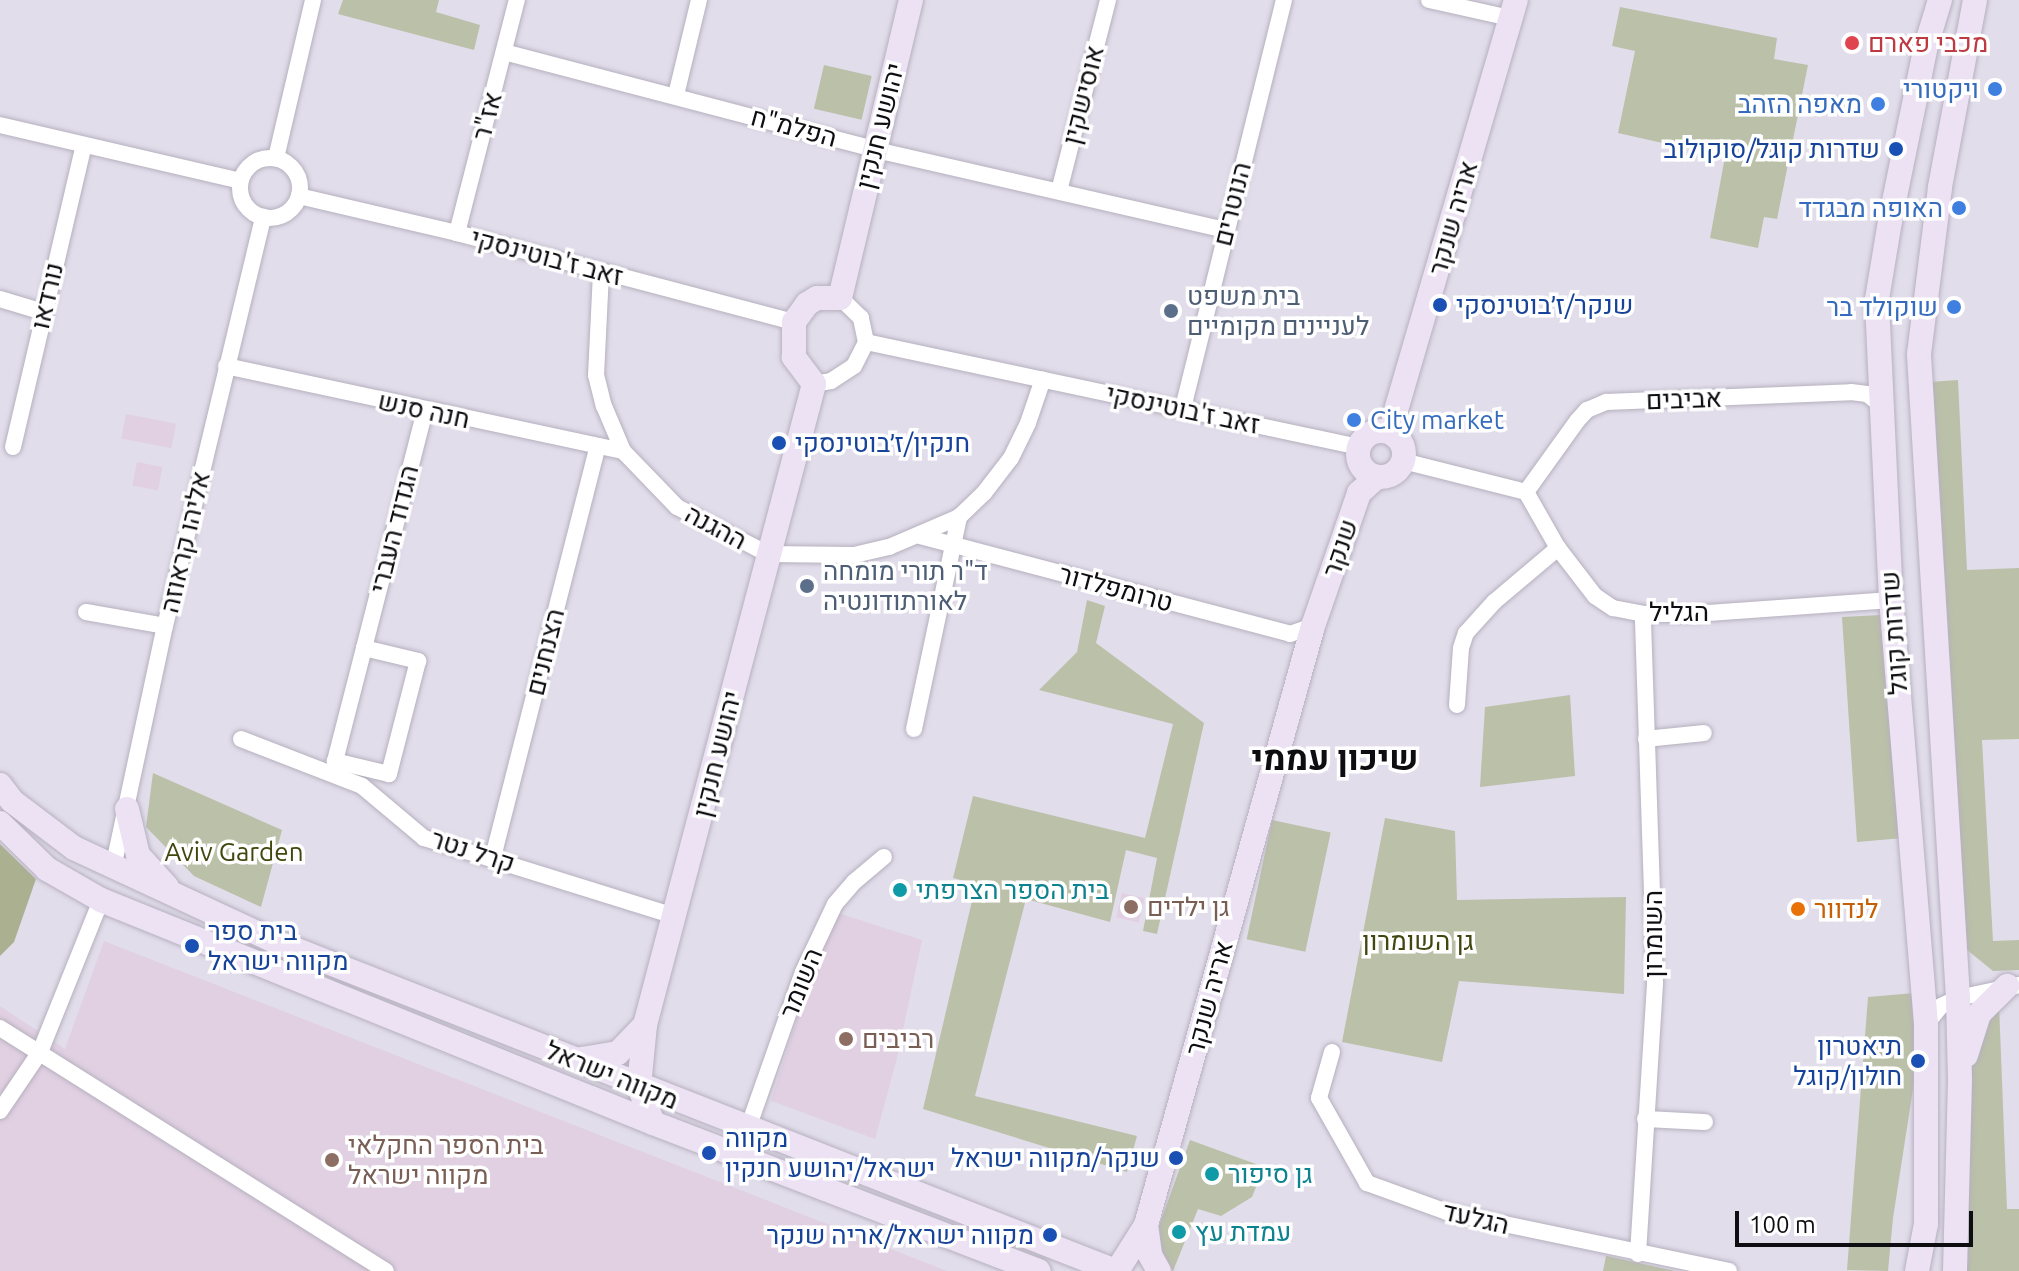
<!DOCTYPE html>
<meta charset="utf-8">
<style>
body{margin:0}
#map{position:relative;width:2019px;height:1271px;overflow:hidden;background:#e2ddeb;font-family:Ubuntu,Heebo,sans-serif}
div>[style]{position:absolute}
[style*='--x']{left:calc(var(--x)*1px);top:calc(var(--y)*1px);width:calc(var(--w)*1px);rotate:calc(var(--a)*1deg)}
.education>*{inset:0;background:#e0d0e2;transform-origin:0 0}
.green>*{inset:0;background:#bbc0a9;transform-origin:0 0}
.forest>*{inset:0;background:#abb190}
.roads{filter:drop-shadow(0 0 2px #b6b0be) drop-shadow(0 0 2px #b6b0be)}
.street>*{height:16px;margin:-8px;padding:0 8px;transform-origin:8px;border-radius:8px;background:#fff}
.street>.ring{margin:-8px;padding:0;box-sizing:content-box;background:none;border:16px solid #fff;border-radius:50%}
.secondary>*{height:24px;margin:-12px;padding:0 12px;transform-origin:12px;border-radius:12px;background:#ece2f4}
.secondary>.ring{margin:-12px;padding:0;box-sizing:content-box;background:none;border:24px solid #ece2f4;border-radius:50%}
.dots>*{width:22px;height:22px;translate:-50% -50%;box-sizing:border-box;border:4px solid #fff;border-radius:50%}
span{translate:-50% -50%;white-space:nowrap;text-align:center;line-height:1.15;-webkit-text-stroke:7px #fff;paint-order:stroke}
.health-label{font-size:26px;color:#be3a42}
.left{translate:0 -50%;text-align:left}
.shop-label{font-size:26px;color:#366cbe}
.right{translate:-100% -50%;text-align:right}
.street-label{font-size:26px;color:#0e0d11}
.transit-label{font-size:26px;color:#164399}
.service-label{font-size:26px;color:#4e5e75}
.park-label{font-size:26px;color:#41470f}
.culture-label{font-size:26px;color:#0d838f}
.education-label{font-size:26px;color:#785e54}
.food-label{font-size:26px;color:#c56008}
.district-label{font-size:34px;color:#0e0d11;font-weight:700}
.scale{position:absolute;left:1735px;top:1211px;width:238px;height:36px;box-sizing:border-box;border:4px solid #0e0d11;border-top:0;padding-left:10px;font-size:24px;line-height:28px;white-space:nowrap;color:#0e0d11;-webkit-text-stroke:6px #fff;paint-order:stroke}
</style>
<div id="map">
<div class="education">
<div style="left:126px;top:414px;width:51px;height:25px;rotate:11deg"></div>
<div style="left:137px;top:462px;width:26px;height:24px;rotate:11deg"></div>
<div style="left:1122px;top:893px;width:23px;height:25px;rotate:13deg"></div>
<div style="clip-path:polygon(838px 913px,922px 940px,897px 1058px,875px 1139px,771px 1101px,815px 962px)"></div>
<div style="clip-path:polygon(104px 941px,947px 1271px,0 1271px,0 1006px,65px 1049px)"></div>
</div>
<div class="green">
<div style="clip-path:polygon(343px 0,439px 0,436px 12px,480px 25px,474px 50px,338px 14px)"></div>
<div style="clip-path:polygon(1620px 7px,1777px 38px,1774px 59px,1808px 65px,1777px 219px,1764px 217px,1758px 248px,1710px 238px,1725px 157px,1618px 133px,1635px 51px,1612px 46px)"></div>
<div style="left:824px;top:65px;width:49px;height:45px;rotate:13deg"></div>
<div style="clip-path:polygon(1958px 380px,1967px 570px,2019px 568px,2019px 739px,1982px 740px,1993px 941px,2019px 940px,2019px 970px,1993px 971px,1961px 945px,1929px 382px)"></div>
<div style="clip-path:polygon(1087px 600px,1105px 606px,1096px 643px,1204px 723px,1157px 934px,1143px 931px,1157px 858px,1126px 850px,1110px 922px,1026px 899px,975px 1096px,1137px 1136px,1127px 1172px,923px 1109px,976px 884px,953px 878px,973px 796px,1145px 838px,1173px 724px,1039px 690px,1077px 652px)"></div>
<div style="clip-path:polygon(1881px 615px,1903px 838px,1857px 842px,1842px 617px)"></div>
<div style="clip-path:polygon(1570px 695px,1575px 776px,1480px 787px,1485px 707px)"></div>
<div style="clip-path:polygon(153px 773px,282px 830px,261px 907px,194px 876px,146px 827px)"></div>
<div style="clip-path:polygon(1385px 818px,1455px 831px,1457px 900px,1626px 897px,1624px 994px,1459px 981px,1442px 1062px,1342px 1042px)"></div>
<div style="left:1272px;top:820px;width:60px;height:122px;rotate:12deg"></div>
<div style="clip-path:polygon(1915px 993px,1918px 1057px,1893px 1218px,1888px 1271px,1847px 1270px,1868px 997px)"></div>
<div style="clip-path:polygon(1999px 1004px,2007px 1209px,2019px 1209px,2019px 1271px,1962px 1271px,1968px 1080px,1977px 1033px)"></div>
<div style="clip-path:polygon(1190px 1140px,1264px 1167px,1252px 1197px,1221px 1216px,1198px 1209px,1173px 1271px,1160px 1248px,1159px 1226px)"></div>
<div style="clip-path:polygon(1606px 1256px,1607px 1256px,1675px 1271px,1603px 1271px)"></div>
</div>
<div class="forest">
<div style="clip-path:polygon(0 844px,36px 879px,14px 942px,0 956px)"></div>
</div>
<div class="roads">
<div class="street">
<div style="--x:1429;--y:0;--w:83;--a:12.5"></div>
<div style="--x:504;--y:52;--w:394;--a:14.7"></div>
<div style="--x:885;--y:152;--w:349;--a:12.9"></div>
<div style="--x:676;--y:95;--w:98;--a:-76.4"></div>
<div style="--x:0;--y:125;--w:246;--a:13.1"></div>
<div style="--x:276;--y:158;--w:162;--a:-76.8"></div>
<div class="ring" style="left:240px;top:158px;width:44px;height:44px"></div>
<div style="--x:1059;--y:191;--w:197;--a:-75.6"></div>
<div style="--x:299;--y:196;--w:162;--a:13.2"></div>
<div style="--x:457;--y:233;--w:349;--a:14.8"></div>
<div style="--x:457;--y:233;--w:241;--a:-75.6"></div>
<div style="--x:601;--y:273;--w:102;--a:92.8"></div>
<div style="--x:596;--y:375;--w:32;--a:76"></div>
<div style="--x:604;--y:406;--w:49;--a:67.1"></div>
<div style="--x:623;--y:451;--w:78;--a:46"></div>
<div style="--x:677;--y:507;--w:102;--a:27.3"></div>
<div style="--x:768;--y:554;--w:86;--a:0.7"></div>
<div style="--x:854;--y:555;--w:36;--a:-13"></div>
<div style="--x:889;--y:547;--w:76;--a:-23.2"></div>
<div style="--x:959;--y:517;--w:35;--a:-44"></div>
<div style="--x:984;--y:493;--w:44;--a:-52.4"></div>
<div style="--x:1011;--y:458;--w:39;--a:-64"></div>
<div style="--x:1028;--y:423;--w:46;--a:-71.2"></div>
<div style="--x:0;--y:299;--w:45;--a:16.8"></div>
<div style="--x:866;--y:342;--w:504;--a:12.02"></div>
<div style="--x:226;--y:366;--w:406;--a:12.1"></div>
<div style="--x:814;--y:384;--w:17;--a:-10"></div>
<div style="--x:831;--y:381;--w:27;--a:-33"></div>
<div style="--x:854;--y:366;--w:27;--a:-63"></div>
<div style="--x:866;--y:342;--w:25;--a:-102"></div>
<div style="--x:861;--y:318;--w:29;--a:-136"></div>
<div style="--x:1183;--y:408;--w:420;--a:-76.1"></div>
<div style="--x:13;--y:447;--w:310;--a:-76.8"></div>
<div style="--x:1403;--y:461;--w:127;--a:14.1"></div>
<div style="--x:1526;--y:492;--w:64;--a:60.3"></div>
<div style="--x:1558;--y:548;--w:61;--a:52.4"></div>
<div style="--x:1595;--y:596;--w:22;--a:34"></div>
<div style="--x:1613;--y:608;--w:31;--a:11"></div>
<div style="--x:1643;--y:614;--w:52;--a:0"></div>
<div style="--x:1695;--y:614;--w:196;--a:-4.1"></div>
<div style="--x:1526;--y:492;--w:87;--a:-54.3"></div>
<div style="--x:1577;--y:421;--w:15;--a:-48"></div>
<div style="--x:1587;--y:410;--w:21;--a:-23"></div>
<div style="--x:1606;--y:402;--w:245;--a:-2.3"></div>
<div style="--x:1851;--y:392;--w:16;--a:7"></div>
<div style="--x:1867;--y:394;--w:18;--a:38"></div>
<div style="--x:920;--y:536;--w:383;--a:14.8"></div>
<div style="--x:1290;--y:634;--w:24;--a:-19"></div>
<div style="--x:86;--y:612;--w:80;--a:10"></div>
<div style="--x:364;--y:648;--w:56;--a:13.5"></div>
<div style="--x:418;--y:661;--w:117;--a:104.4"></div>
<div style="--x:389;--y:774;--w:56;--a:-166.5"></div>
<div style="--x:335;--y:761;--w:117;--a:-75.6"></div>
<div style="--x:364;--y:648;--w:245;--a:-75.6"></div>
<div style="--x:1457;--y:705;--w:57;--a:-86"></div>
<div style="--x:1461;--y:648;--w:16;--a:-72"></div>
<div style="--x:1466;--y:633;--w:42;--a:-47.9"></div>
<div style="--x:1494;--y:602;--w:84;--a:-40.2"></div>
<div style="--x:914;--y:729;--w:217;--a:-78"></div>
<div style="--x:241;--y:739;--w:130;--a:21.2"></div>
<div style="--x:362;--y:786;--w:81;--a:40"></div>
<div style="--x:424;--y:838;--w:263;--a:17.3"></div>
<div style="--x:1646;--y:739;--w:58;--a:-5.9"></div>
<div style="--x:493;--y:857;--w:424;--a:-75.7"></div>
<div style="--x:113;--y:868;--w:248;--a:-77.9"></div>
<div style="--x:165;--y:626;--w:421;--a:-76.5"></div>
<div style="--x:1926;--y:1024;--w:23;--a:-50"></div>
<div style="--x:1941;--y:1006;--w:19;--a:-25"></div>
<div style="--x:1958;--y:998;--w:62;--a:-12"></div>
<div style="--x:0;--y:1028;--w:456;--a:32.2"></div>
<div style="--x:1332;--y:1052;--w:48;--a:105.8"></div>
<div style="--x:1319;--y:1098;--w:98;--a:60.5"></div>
<div style="--x:1367;--y:1183;--w:85;--a:19.9"></div>
<div style="--x:1447;--y:1212;--w:288;--a:11.8"></div>
<div style="--x:0;--y:1111;--w:71;--a:-55.9"></div>
<div style="--x:40;--y:1052;--w:164;--a:-68.1"></div>
<div style="--x:1645;--y:1119;--w:60;--a:2.9"></div>
<div style="--x:748;--y:1128;--w:165;--a:-70.6"></div>
<div style="--x:803;--y:972;--w:75;--a:-64.8"></div>
<div style="--x:835;--y:904;--w:29;--a:-49"></div>
<div style="--x:854;--y:882;--w:39;--a:-40"></div>
<div style="--x:1638;--y:1254;--w:272;--a:-86.4"></div>
<div style="--x:1655;--y:983;--w:369;--a:-91.9"></div>
</div>
<div class="secondary">
<div class="ring" style="left:1358px;top:431px;width:22px;height:22px"></div>
<div style="--x:1395;--y:436;--w:19;--a:-93"></div>
<div style="--x:1394;--y:417;--w:434;--a:-73.7"></div>
<div style="--x:0;--y:785;--w:20;--a:53"></div>
<div style="--x:12;--y:801;--w:78;--a:37.2"></div>
<div style="--x:74;--y:848;--w:221;--a:24.9"></div>
<div style="--x:274;--y:941;--w:903;--a:21.42"></div>
<div style="--x:127;--y:809;--w:47;--a:76.6"></div>
<div style="--x:138;--y:855;--w:43;--a:47.8"></div>
<div style="--x:0;--y:823;--w:66;--a:44.4"></div>
<div style="--x:47;--y:869;--w:62;--a:29.9"></div>
<div style="--x:101;--y:900;--w:595;--a:22"></div>
<div style="--x:653;--y:1123;--w:413;--a:21"></div>
<div style="--x:1966;--y:1055;--w:43;--a:-72.4"></div>
<div style="--x:1979;--y:1014;--w:40;--a:-45"></div>
<div style="--x:581;--y:1059;--w:37;--a:-9"></div>
<div style="--x:618;--y:1053;--w:39;--a:-46"></div>
<div style="--x:653;--y:1123;--w:40;--a:-111"></div>
<div style="--x:639;--y:1086;--w:61;--a:-84.4"></div>
<div style="--x:645;--y:1025;--w:663;--a:-75.23"></div>
<div style="--x:814;--y:384;--w:34;--a:-127"></div>
<div style="--x:794;--y:357;--w:35;--a:-90"></div>
<div style="--x:794;--y:322;--w:22;--a:-54"></div>
<div style="--x:807;--y:304;--w:12;--a:-31"></div>
<div style="--x:817;--y:298;--w:23;--a:0"></div>
<div style="--x:840;--y:298;--w:306;--a:-76.6"></div>
<div style="--x:1146;--y:1225;--w:30;--a:82"></div>
<div style="--x:1150;--y:1255;--w:18;--a:61"></div>
<div style="--x:1117;--y:1271;--w:54;--a:-57.8"></div>
<div style="--x:1146;--y:1225;--w:622;--a:-74.42"></div>
<div style="--x:1313;--y:626;--w:141;--a:-70.9"></div>
<div style="--x:1359;--y:493;--w:24;--a:-42"></div>
<div style="--x:1917;--y:1271;--w:48;--a:-79.2"></div>
<div style="--x:1926;--y:1224;--w:200;--a:-90"></div>
<div style="--x:1926;--y:1024;--w:425;--a:-94.7"></div>
<div style="--x:1891;--y:600;--w:301;--a:-92.7"></div>
<div style="--x:1877;--y:299;--w:79;--a:-80.5"></div>
<div style="--x:1890;--y:221;--w:179;--a:-78.4"></div>
<div style="--x:1926;--y:46;--w:48;--a:-73.1"></div>
<div style="--x:1955;--y:1271;--w:191;--a:-88.5"></div>
<div style="--x:1960;--y:1080;--w:82;--a:-91.4"></div>
<div style="--x:1958;--y:998;--w:645;--a:-93.47"></div>
<div style="--x:1919;--y:354;--w:168;--a:-82.8"></div>
<div style="--x:1940;--y:187;--w:190;--a:-79.4"></div>
</div>
</div>
<div class="dots">
<div style="left:1852px;top:43px;background:#e0444e"></div>
<div style="left:1995px;top:89px;background:#3f7fe0"></div>
<div style="left:1878px;top:104px;background:#3f7fe0"></div>
<div style="left:1896px;top:149px;background:#1a4fb4"></div>
<div style="left:1959px;top:208px;background:#3f7fe0"></div>
<div style="left:1440px;top:305px;background:#1a4fb4"></div>
<div style="left:1954px;top:307px;background:#3f7fe0"></div>
<div style="left:1171px;top:311px;background:#5c6f8a"></div>
<div style="left:1354px;top:420px;background:#3f7fe0"></div>
<div style="left:779px;top:443px;background:#1a4fb4"></div>
<div style="left:807px;top:586px;background:#5c6f8a"></div>
<div style="left:900px;top:890px;background:#0f9aa8"></div>
<div style="left:1131px;top:907px;background:#8d6e63"></div>
<div style="left:1798px;top:909px;background:#e8710a"></div>
<div style="left:192px;top:946px;background:#1a4fb4"></div>
<div style="left:846px;top:1039px;background:#8d6e63"></div>
<div style="left:1918px;top:1061px;background:#1a4fb4"></div>
<div style="left:709px;top:1153px;background:#1a4fb4"></div>
<div style="left:1176px;top:1158px;background:#1a4fb4"></div>
<div style="left:332px;top:1160px;background:#8d6e63"></div>
<div style="left:1212px;top:1174px;background:#0f9aa8"></div>
<div style="left:1179px;top:1232px;background:#0f9aa8"></div>
<div style="left:1050px;top:1235px;background:#1a4fb4"></div>
</div>
<div class="health-label">
<span class="left" style="left:1868px;top:43px">מכבי פארם</span>
</div>
<div class="shop-label">
<span class="right" style="left:1979px;top:89px">ויקטורי</span>
<span class="right" style="left:1862px;top:104px">מאפה הזהב</span>
<span class="right" style="left:1943px;top:208px">האופה מבגדד</span>
<span class="right" style="left:1938px;top:307px">שוקולד בר</span>
<span class="left" style="left:1370px;top:420px">City market</span>
</div>
<div class="street-label">
<span style="left:1083px;top:95px;rotate:-76deg">אוסישקין</span>
<span style="left:487px;top:116px;rotate:-75deg">אז"ר</span>
<span style="left:880px;top:126px;rotate:-76deg">יהושע חנקין</span>
<span style="left:794px;top:127px;rotate:15deg">הפלמ"ח</span>
<span style="left:1232px;top:204px;rotate:-76deg">הנוטרים</span>
<span style="left:1453px;top:218px;rotate:-74deg">אריה שנקר</span>
<span style="left:547px;top:257px;rotate:15deg">זאב ז'בוטינסקי</span>
<span style="left:47px;top:296px;rotate:-77deg">נורדאו</span>
<span style="left:1684px;top:399px;rotate:-2deg">אביבים</span>
<span style="left:1183px;top:409px;rotate:12deg">זאב ז'בוטינסקי</span>
<span style="left:424px;top:410px;rotate:12deg">חנה סנש</span>
<span style="left:716px;top:527px;rotate:28deg">ההגנה</span>
<span style="left:394px;top:529px;rotate:-76deg">הגדוד העברי</span>
<span style="left:185px;top:542px;rotate:-77deg">אליהו קראוזה</span>
<span style="left:1340px;top:548px;rotate:-71deg">שנקר</span>
<span style="left:1116px;top:588px;rotate:15deg">טרומפלדור</span>
<span style="left:1679px;top:612px">הגליל</span>
<span style="left:1894px;top:633px;rotate:-94deg">שדרות קוגל</span>
<span style="left:545px;top:652px;rotate:-76deg">הצנחנים</span>
<span style="left:717px;top:754px;rotate:-76deg">יהושע חנקין</span>
<span style="left:473px;top:851px;rotate:18deg">קרל נטר</span>
<span style="left:1653px;top:934px;rotate:-90deg">השומרון</span>
<span style="left:801px;top:983px;rotate:-68deg">השומר</span>
<span style="left:1209px;top:998px;rotate:-75deg">אריה שנקר</span>
<span style="left:612px;top:1075px;rotate:22deg">מקווה ישראל</span>
<span style="left:1476px;top:1218px;rotate:13deg">הגלעד</span>
</div>
<div class="transit-label">
<span class="right" style="left:1880px;top:149px">שדרות קוגל/סוקולוב</span>
<span class="left" style="left:1456px;top:305px">שנקר/ז׳בוטינסקי</span>
<span class="left" style="left:795px;top:443px">חנקין/ז׳בוטינסקי</span>
<span class="left" style="left:208px;top:946px">בית ספר<br>מקווה ישראל</span>
<span class="right" style="left:1902px;top:1061px">תיאטרון<br>חולון/קוגל</span>
<span class="left" style="left:725px;top:1153px">מקווה<br>ישראל/יהושע חנקין</span>
<span class="right" style="left:1160px;top:1158px">שנקר/מקווה ישראל</span>
<span class="right" style="left:1034px;top:1235px">מקווה ישראל/אריה שנקר</span>
</div>
<div class="service-label">
<span class="left" style="left:1187px;top:311px">בית משפט<br>לעניינים מקומיים</span>
<span class="left" style="left:823px;top:586px">ד"ר תורי מומחה<br>לאורתודונטיה</span>
</div>
<div class="park-label">
<span style="left:234px;top:852px">Aviv Garden</span>
<span style="left:1418px;top:941px">גן השומרון</span>
</div>
<div class="culture-label">
<span class="left" style="left:916px;top:890px">בית הספר הצרפתי</span>
<span class="left" style="left:1228px;top:1174px">גן סיפור</span>
<span class="left" style="left:1195px;top:1232px">עמדת עץ</span>
</div>
<div class="education-label">
<span class="left" style="left:1147px;top:907px">גן ילדים</span>
<span class="left" style="left:862px;top:1039px">רביבים</span>
<span class="left" style="left:348px;top:1160px">בית הספר החקלאי<br>מקווה ישראל</span>
</div>
<div class="food-label">
<span class="left" style="left:1814px;top:909px">לנדוור</span>
</div>
<div class="district-label">
<span style="left:1335px;top:758px">שיכון עממי</span>
</div>
<div class="scale">100 m</div>
</div>
